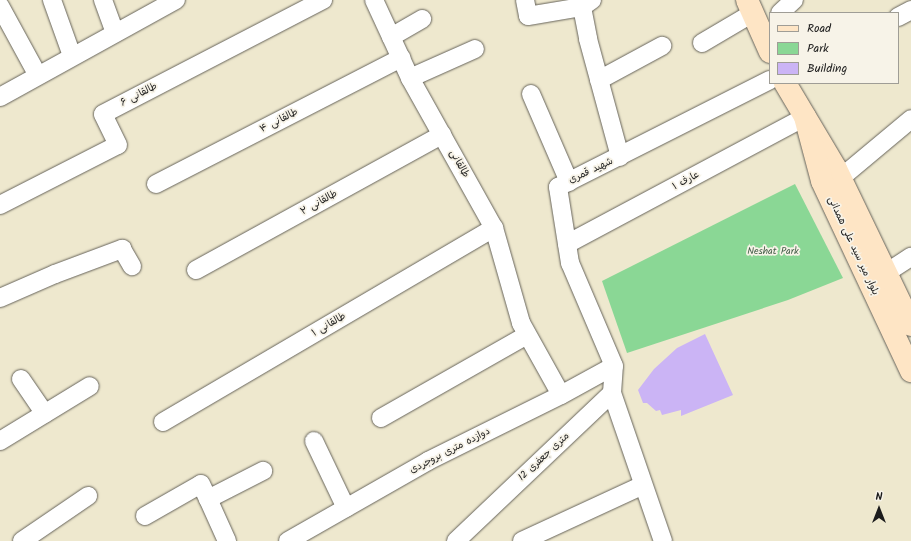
<!DOCTYPE html>
<meta charset="utf-8">
<style>
body{margin:0}
#map{position:relative;width:911px;height:541px;overflow:hidden;background:#eee8ce;font-family:Kalam,"Playpen Sans Arabic",sans-serif}
div>[style]{position:absolute}
[style*='--x']{left:calc(var(--x)*1px);top:calc(var(--y)*1px);width:calc(var(--w)*1px);rotate:calc(var(--a)*1deg)}
.green>*{inset:0;background:#8ad795}
.building>*{inset:0;background:#cbb4f5}
.roads{filter:drop-shadow(0 0 1px #66635a) drop-shadow(0 0 1px #66635a)}
.street>*{height:18px;margin:-9px;padding:0 9px;transform-origin:9px;border-radius:9px;background:#fff}
.secondary>*{height:22px;margin:-11px;padding:0 11px;transform-origin:11px;border-radius:11px;background:#fee5c5}
span{translate:-50% -50%;white-space:nowrap;text-align:center;line-height:1.15;-webkit-text-stroke:3.5px #f7f3e8;paint-order:stroke}
.street-label{font-size:10px;color:#1c1c1c}
.park-label{font-size:10px;color:#425d46}
.legend{position:absolute;left:769px;top:12px;width:130px;height:72px;box-sizing:border-box;background:#f7f3e8;border:1px solid #9f9d96;margin:0;padding:5px 7px;list-style:none;font-size:12px;color:#1c1c1c}
.legend li{display:flex;align-items:center;gap:8px;height:20px}
.legend b{width:20px;border:1px solid #9f9d96}
.north{position:absolute;left:859px;top:489px;width:40px;height:40px;-webkit-text-stroke:3px #f7f3e8;paint-order:stroke;rotate:0deg;font-size:11px;font-weight:700;line-height:16px;text-align:center;color:#1c1c1c}
.north::after{content:'';display:block;margin:auto;width:14px;height:18px;background:#1c1c1c;clip-path:polygon(50% 0,100% 100%,50% 72%,0 100%)}
</style>
<div id="map">
<div class="green">
<div style="clip-path:polygon(795px 184px,843px 278px,788px 300px,627px 353px,602px 281px)"></div>
</div>
<div class="building">
<div style="clip-path:polygon(705px 334px,733px 395px,681px 416px,681px 410px,662px 415px,660px 410px,656px 411px,647px 403px,643px 403px,638px 390px,654px 369px,677px 348px)"></div>
</div>
<div class="roads">
<div class="street">
<div style="--x:52;--y:0;--w:59;--a:70.3"></div>
<div style="--x:103;--y:0;--w:35;--a:70"></div>
<div style="--x:374;--y:0;--w:86;--a:65.2"></div>
<div style="--x:410;--y:78;--w:172;--a:60.8"></div>
<div style="--x:494;--y:228;--w:99;--a:74.1"></div>
<div style="--x:521;--y:323;--w:82;--a:60.9"></div>
<div style="--x:525;--y:0;--w:16;--a:79"></div>
<div style="--x:528;--y:16;--w:55;--a:-9.5"></div>
<div style="--x:592;--y:0;--w:12;--a:145"></div>
<div style="--x:582;--y:7;--w:33;--a:79"></div>
<div style="--x:588;--y:39;--w:122;--a:74.8"></div>
<div style="--x:0;--y:6;--w:77;--a:61.4"></div>
<div style="--x:780;--y:13;--w:19;--a:-43"></div>
<div style="--x:898;--y:17;--w:15;--a:-28"></div>
<div style="--x:391;--y:37;--w:36;--a:-30"></div>
<div style="--x:702;--y:43;--w:59;--a:-30.5"></div>
<div style="--x:410;--y:78;--w:71;--a:-24"></div>
<div style="--x:599;--y:80;--w:72;--a:-28.4"></div>
<div style="--x:531;--y:94;--w:96;--a:66.6"></div>
<div style="--x:0;--y:97;--w:201;--a:-28.9"></div>
<div style="--x:156;--y:184;--w:276;--a:-27.2"></div>
<div style="--x:831;--y:186;--w:104;--a:-39.9"></div>
<div style="--x:0;--y:205;--w:132;--a:-27"></div>
<div style="--x:118;--y:145;--w:34;--a:-116"></div>
<div style="--x:103;--y:114;--w:248;--a:-27.4"></div>
<div style="--x:567;--y:244;--w:270;--a:-28.1"></div>
<div style="--x:196;--y:270;--w:281;--a:-28.8"></div>
<div style="--x:886;--y:273;--w:30;--a:-33"></div>
<div style="--x:0;--y:298;--w:60;--a:-23.6"></div>
<div style="--x:55;--y:274;--w:72;--a:-20.5"></div>
<div style="--x:122;--y:249;--w:20;--a:60"></div>
<div style="--x:21;--y:379;--w:42;--a:55.6"></div>
<div style="--x:612;--y:393;--w:157;--a:71"></div>
<div style="--x:381;--y:418;--w:168;--a:-29.6"></div>
<div style="--x:163;--y:422;--w:384;--a:-30.4"></div>
<div style="--x:0;--y:441;--w:105;--a:-31.4"></div>
<div style="--x:314;--y:441;--w:74;--a:64.5"></div>
<div style="--x:145;--y:516;--w:64;--a:-29.7"></div>
<div style="--x:201;--y:484;--w:17;--a:65"></div>
<div style="--x:22;--y:541;--w:80;--a:-34.3"></div>
<div style="--x:227;--y:541;--w:46;--a:-114.3"></div>
<div style="--x:208;--y:499;--w:62;--a:-27"></div>
<div style="--x:288;--y:541;--w:161;--a:-29.7"></div>
<div style="--x:428;--y:461;--w:148;--a:-26.4"></div>
<div style="--x:561;--y:395;--w:60;--a:-28.7"></div>
<div style="--x:456;--y:541;--w:215;--a:-43.5"></div>
<div style="--x:612;--y:393;--w:27;--a:-86"></div>
<div style="--x:614;--y:366;--w:112;--a:-113.1"></div>
<div style="--x:570;--y:263;--w:77;--a:-99"></div>
<div style="--x:558;--y:187;--w:237;--a:-26.8"></div>
<div style="--x:522;--y:541;--w:133;--a:-24.8"></div>
</div>
<div class="secondary">
<div style="--x:747;--y:0;--w:57;--a:66.1"></div>
<div style="--x:785;--y:83;--w:100;--a:59.3"></div>
<div style="--x:836;--y:169;--w:173;--a:64.3"></div>
<div style="--x:805;--y:117;--w:66;--a:75.1"></div>
<div style="--x:822;--y:181;--w:210;--a:64.9"></div>
</div>
</div>
<div class="street-label">
<span style="left:139px;top:95px;rotate:-27deg">طالقانی ۶</span>
<span style="left:279px;top:121px;rotate:-27deg">طالقانی ۴</span>
<span style="left:459px;top:164px;rotate:61deg">طالقانی</span>
<span style="left:591px;top:171px;rotate:-25deg">شهید قمری</span>
<span style="left:686px;top:181px;rotate:-28deg">عارف ۱</span>
<span style="left:319px;top:203px;rotate:-29deg">طالقانی ۲</span>
<span style="left:853px;top:246px;rotate:65deg">بلوار میر سید علی همدانی</span>
<span style="left:329px;top:325px;rotate:-30deg">طالقانی ۱</span>
<span style="left:450px;top:451px;rotate:-27deg">دوازده متری بروجردی</span>
<span style="left:544px;top:457px;rotate:-43deg">12 متری جعفری</span>
</div>
<div class="park-label">
<span style="left:773px;top:252px">Neshat Park</span>
</div>
<ul class="legend">
<li><b style="height:5px;background:#fee5c5"></b>Road</li>
<li><b style="height:11px;background:#8ad795"></b>Park</li>
<li><b style="height:11px;background:#cbb4f5"></b>Building</li>
</ul>
<div class="north">N</div>
</div>
